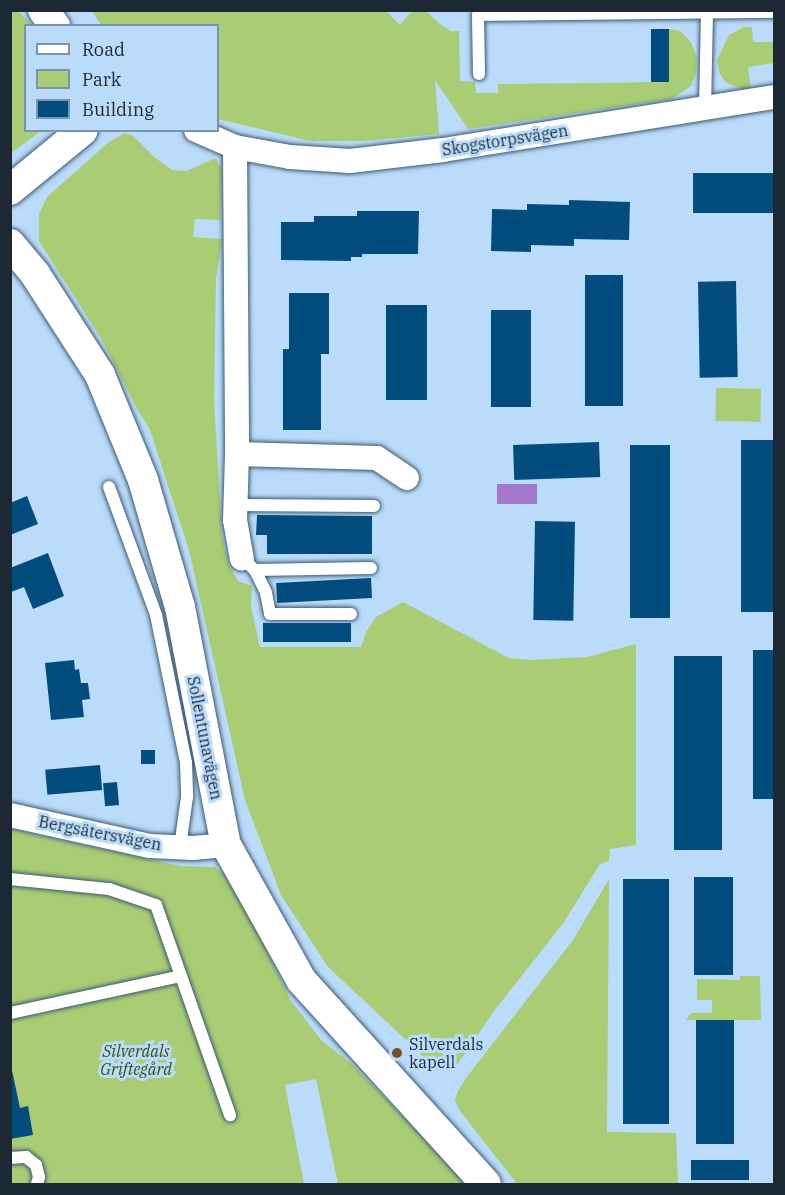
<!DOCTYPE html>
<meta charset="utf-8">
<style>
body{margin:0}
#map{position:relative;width:785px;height:1195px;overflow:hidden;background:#badbfa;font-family:"IBM Plex Serif",serif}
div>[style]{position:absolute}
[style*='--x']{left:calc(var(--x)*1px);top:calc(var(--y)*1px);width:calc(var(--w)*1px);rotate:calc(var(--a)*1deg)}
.green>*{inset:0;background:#a9cd74;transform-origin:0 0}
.water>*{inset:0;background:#a377cc;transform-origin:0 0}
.building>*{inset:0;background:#034d7e;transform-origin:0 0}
.roads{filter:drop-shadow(0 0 2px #3d5a74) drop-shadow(0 0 2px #3d5a74)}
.service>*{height:12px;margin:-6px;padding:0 6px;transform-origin:6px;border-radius:6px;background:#fff}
.minor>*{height:24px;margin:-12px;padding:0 12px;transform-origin:12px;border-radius:12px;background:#fff}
.tertiary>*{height:30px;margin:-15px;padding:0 15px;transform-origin:15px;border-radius:15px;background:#fff}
.dots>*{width:16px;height:16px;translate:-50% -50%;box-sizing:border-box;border:3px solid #badbfa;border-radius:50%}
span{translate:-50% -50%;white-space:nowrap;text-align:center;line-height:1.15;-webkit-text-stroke:6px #badbfa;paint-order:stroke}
.street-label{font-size:16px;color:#1c2834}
.poi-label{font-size:16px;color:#1c2834}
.left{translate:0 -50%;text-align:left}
.park-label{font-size:16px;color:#394f08;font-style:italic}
.frame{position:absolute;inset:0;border:12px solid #1c2834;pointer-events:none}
.legend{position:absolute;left:24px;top:24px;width:195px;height:108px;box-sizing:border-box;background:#badbfa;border:2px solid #7b93ab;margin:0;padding:8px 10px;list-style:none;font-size:18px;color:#1c2834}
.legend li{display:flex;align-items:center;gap:12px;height:30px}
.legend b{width:30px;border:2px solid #7b93ab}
</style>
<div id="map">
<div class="green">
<div style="clip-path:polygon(11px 10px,18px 11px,32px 25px,26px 26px,26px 130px,41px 131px,11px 153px)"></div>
<div style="clip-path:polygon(385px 10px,400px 25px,412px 11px,426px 11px,441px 25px,451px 31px,459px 31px,460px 81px,475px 82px,476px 93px,498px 93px,498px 84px,669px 82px,669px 29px,680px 31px,691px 42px,697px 58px,696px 72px,691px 86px,672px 99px,468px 129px,435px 80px,439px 134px,364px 141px,310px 141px,218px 119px,218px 26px,101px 25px,92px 11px)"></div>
<div style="clip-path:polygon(744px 27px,752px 27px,753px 42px,774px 42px,774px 63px,748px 67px,751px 89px,744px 90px,725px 82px,719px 72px,717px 60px,729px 35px)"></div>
<div style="clip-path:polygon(125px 133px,133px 136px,154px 157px,172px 170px,187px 171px,213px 159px,216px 159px,222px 170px,220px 220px,195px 219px,193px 237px,222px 239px,216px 279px,214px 400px,222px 534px,228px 563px,238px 581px,252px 586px,251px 606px,260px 647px,361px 647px,366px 632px,376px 617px,403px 602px,509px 658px,532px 660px,587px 657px,636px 644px,636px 845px,610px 849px,609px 861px,600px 864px,564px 922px,494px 1011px,457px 1065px,449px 1071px,433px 1070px,419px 1052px,328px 967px,281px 895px,245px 800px,189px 550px,150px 430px,135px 405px,102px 340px,39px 241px,39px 214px,47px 197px,109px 142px)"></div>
<div style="left:716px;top:388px;width:45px;height:33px;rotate:1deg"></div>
<div style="clip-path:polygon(10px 829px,180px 866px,215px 867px,234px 882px,291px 1001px,322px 1041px,351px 1063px,455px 1170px,465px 1184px,338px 1184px,316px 1079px,285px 1085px,304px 1184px,11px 1184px)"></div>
<div style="clip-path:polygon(609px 879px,607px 1132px,676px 1133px,678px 1184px,517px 1184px,460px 1111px,455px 1101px,457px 1093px,466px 1078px,573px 940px)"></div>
<div style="clip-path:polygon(740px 976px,760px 976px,761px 1020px,686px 1020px,691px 1013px,712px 1013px,712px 1000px,697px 1000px,697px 979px,740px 980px)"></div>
</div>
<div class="water">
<div style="left:497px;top:484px;width:40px;height:20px"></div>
</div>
<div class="building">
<div style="left:651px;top:29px;width:18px;height:53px"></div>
<div style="left:693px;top:173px;width:81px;height:40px"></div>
<div style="clip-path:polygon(569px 200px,630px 202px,629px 240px,574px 239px,574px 246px,531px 245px,531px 252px,491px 251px,492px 209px,527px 210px,527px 204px,569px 205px)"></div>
<div style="clip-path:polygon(357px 211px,419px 211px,418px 254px,362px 254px,362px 257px,351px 257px,351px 261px,281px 260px,281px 222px,314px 222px,314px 216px,357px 216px)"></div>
<div style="left:585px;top:275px;width:38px;height:131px"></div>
<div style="left:736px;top:281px;width:96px;height:38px;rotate:89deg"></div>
<div style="clip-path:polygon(289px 293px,329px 293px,329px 354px,321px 354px,321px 430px,283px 430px,283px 349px,289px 349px)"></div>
<div style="left:386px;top:305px;width:41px;height:95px"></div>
<div style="left:491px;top:310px;width:40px;height:97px"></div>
<div style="left:741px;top:440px;width:33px;height:172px"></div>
<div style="left:599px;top:442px;width:35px;height:86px;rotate:88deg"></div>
<div style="left:630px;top:445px;width:40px;height:173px"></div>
<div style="clip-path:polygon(27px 496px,38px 524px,10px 535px,10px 503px)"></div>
<div style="clip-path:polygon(257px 515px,372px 516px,372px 554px,267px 554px,267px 535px,256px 535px)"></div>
<div style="left:535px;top:521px;width:40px;height:99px;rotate:1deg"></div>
<div style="clip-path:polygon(48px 553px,64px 596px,33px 609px,24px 587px,11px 592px,10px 568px)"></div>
<div style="left:371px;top:578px;width:20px;height:95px;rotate:87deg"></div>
<div style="left:263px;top:623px;width:88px;height:19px"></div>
<div style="left:753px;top:650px;width:21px;height:149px"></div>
<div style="left:674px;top:656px;width:48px;height:194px"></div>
<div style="clip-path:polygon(74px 660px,75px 670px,79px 669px,81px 683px,88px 683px,90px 699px,82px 700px,84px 717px,51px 720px,45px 663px)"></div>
<div style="left:155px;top:750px;width:14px;height:14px;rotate:90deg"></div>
<div style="left:100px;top:765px;width:25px;height:55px;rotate:85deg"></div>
<div style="left:117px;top:782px;width:23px;height:14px;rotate:85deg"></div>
<div style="left:694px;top:877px;width:39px;height:98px"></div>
<div style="left:623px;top:879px;width:46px;height:245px"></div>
<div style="left:696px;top:1020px;width:38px;height:124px"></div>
<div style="clip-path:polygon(10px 1061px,20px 1108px,28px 1106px,33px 1135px,10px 1139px)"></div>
<div style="left:691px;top:1160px;width:58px;height:20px"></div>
</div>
<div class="roads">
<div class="service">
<div style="--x:479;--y:74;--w:59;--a:-91"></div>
<div style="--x:478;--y:15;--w:296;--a:-0.6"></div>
<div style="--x:705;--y:108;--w:95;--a:-88.8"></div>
<div style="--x:109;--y:487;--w:136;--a:69.8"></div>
<div style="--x:156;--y:615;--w:151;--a:78.5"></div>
<div style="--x:186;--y:763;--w:34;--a:88"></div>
<div style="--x:187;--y:797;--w:50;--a:98"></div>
<div style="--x:236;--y:505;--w:138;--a:0.4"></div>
<div style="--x:242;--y:558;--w:18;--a:43"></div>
<div style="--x:255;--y:570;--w:116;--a:-1"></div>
<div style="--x:255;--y:570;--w:25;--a:64"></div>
<div style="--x:266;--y:593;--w:21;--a:79"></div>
<div style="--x:270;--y:614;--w:81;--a:0"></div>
<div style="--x:10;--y:879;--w:100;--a:5.8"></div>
<div style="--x:109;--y:889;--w:50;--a:18.8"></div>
<div style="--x:156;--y:905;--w:223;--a:70.6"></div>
<div style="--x:10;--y:1013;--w:175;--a:-12.2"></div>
<div style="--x:10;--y:1158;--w:16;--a:-4"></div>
<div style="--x:26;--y:1157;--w:13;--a:39"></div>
<div style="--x:36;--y:1165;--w:12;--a:76"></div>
<div style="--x:39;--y:1177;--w:7;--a:106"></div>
</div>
<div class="minor">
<div style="--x:196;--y:130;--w:43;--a:23.6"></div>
<div style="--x:235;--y:147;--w:56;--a:10.3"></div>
<div style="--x:290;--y:157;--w:60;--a:3.8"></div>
<div style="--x:350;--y:161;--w:94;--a:-6.7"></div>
<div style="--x:443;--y:150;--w:335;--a:-9.1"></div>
<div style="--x:235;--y:147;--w:307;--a:89.6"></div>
<div style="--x:237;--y:454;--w:66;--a:91.7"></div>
<div style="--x:235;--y:520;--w:39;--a:80"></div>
<div style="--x:237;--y:454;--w:140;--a:1.6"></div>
<div style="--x:377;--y:458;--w:36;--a:34"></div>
<div style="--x:10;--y:815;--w:143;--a:12.5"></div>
<div style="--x:150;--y:846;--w:43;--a:2.7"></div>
<div style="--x:193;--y:848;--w:33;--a:-5"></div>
</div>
<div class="tertiary">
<div style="--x:43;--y:10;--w:20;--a:53"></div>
<div style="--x:10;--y:190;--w:94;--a:-39.4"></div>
<div style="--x:10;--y:244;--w:39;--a:50"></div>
<div style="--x:35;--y:274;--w:120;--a:57.2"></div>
<div style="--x:100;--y:375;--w:113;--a:67.7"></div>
<div style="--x:143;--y:480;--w:132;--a:73.8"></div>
<div style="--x:180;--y:607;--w:242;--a:79.1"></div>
<div style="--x:226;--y:845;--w:154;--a:60.9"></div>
<div style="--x:301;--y:980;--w:275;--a:47.8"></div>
</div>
</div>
<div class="dots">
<div style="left:397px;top:1053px;background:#76522c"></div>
</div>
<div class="street-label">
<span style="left:505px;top:140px;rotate:-9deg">Skogstorpsvägen</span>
<span style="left:205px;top:738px;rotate:79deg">Sollentunavägen</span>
<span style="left:100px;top:833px;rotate:11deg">Bergsätersvägen</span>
</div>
<div class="poi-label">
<span class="left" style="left:409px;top:1053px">Silverdals<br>kapell</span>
</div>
<div class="park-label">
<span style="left:136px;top:1060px">Silverdals<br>Griftegård</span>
</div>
<div class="frame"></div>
<ul class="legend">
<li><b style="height:8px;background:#fff"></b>Road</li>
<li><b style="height:16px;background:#a9cd74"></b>Park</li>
<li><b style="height:16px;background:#034d7e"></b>Building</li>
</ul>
</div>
